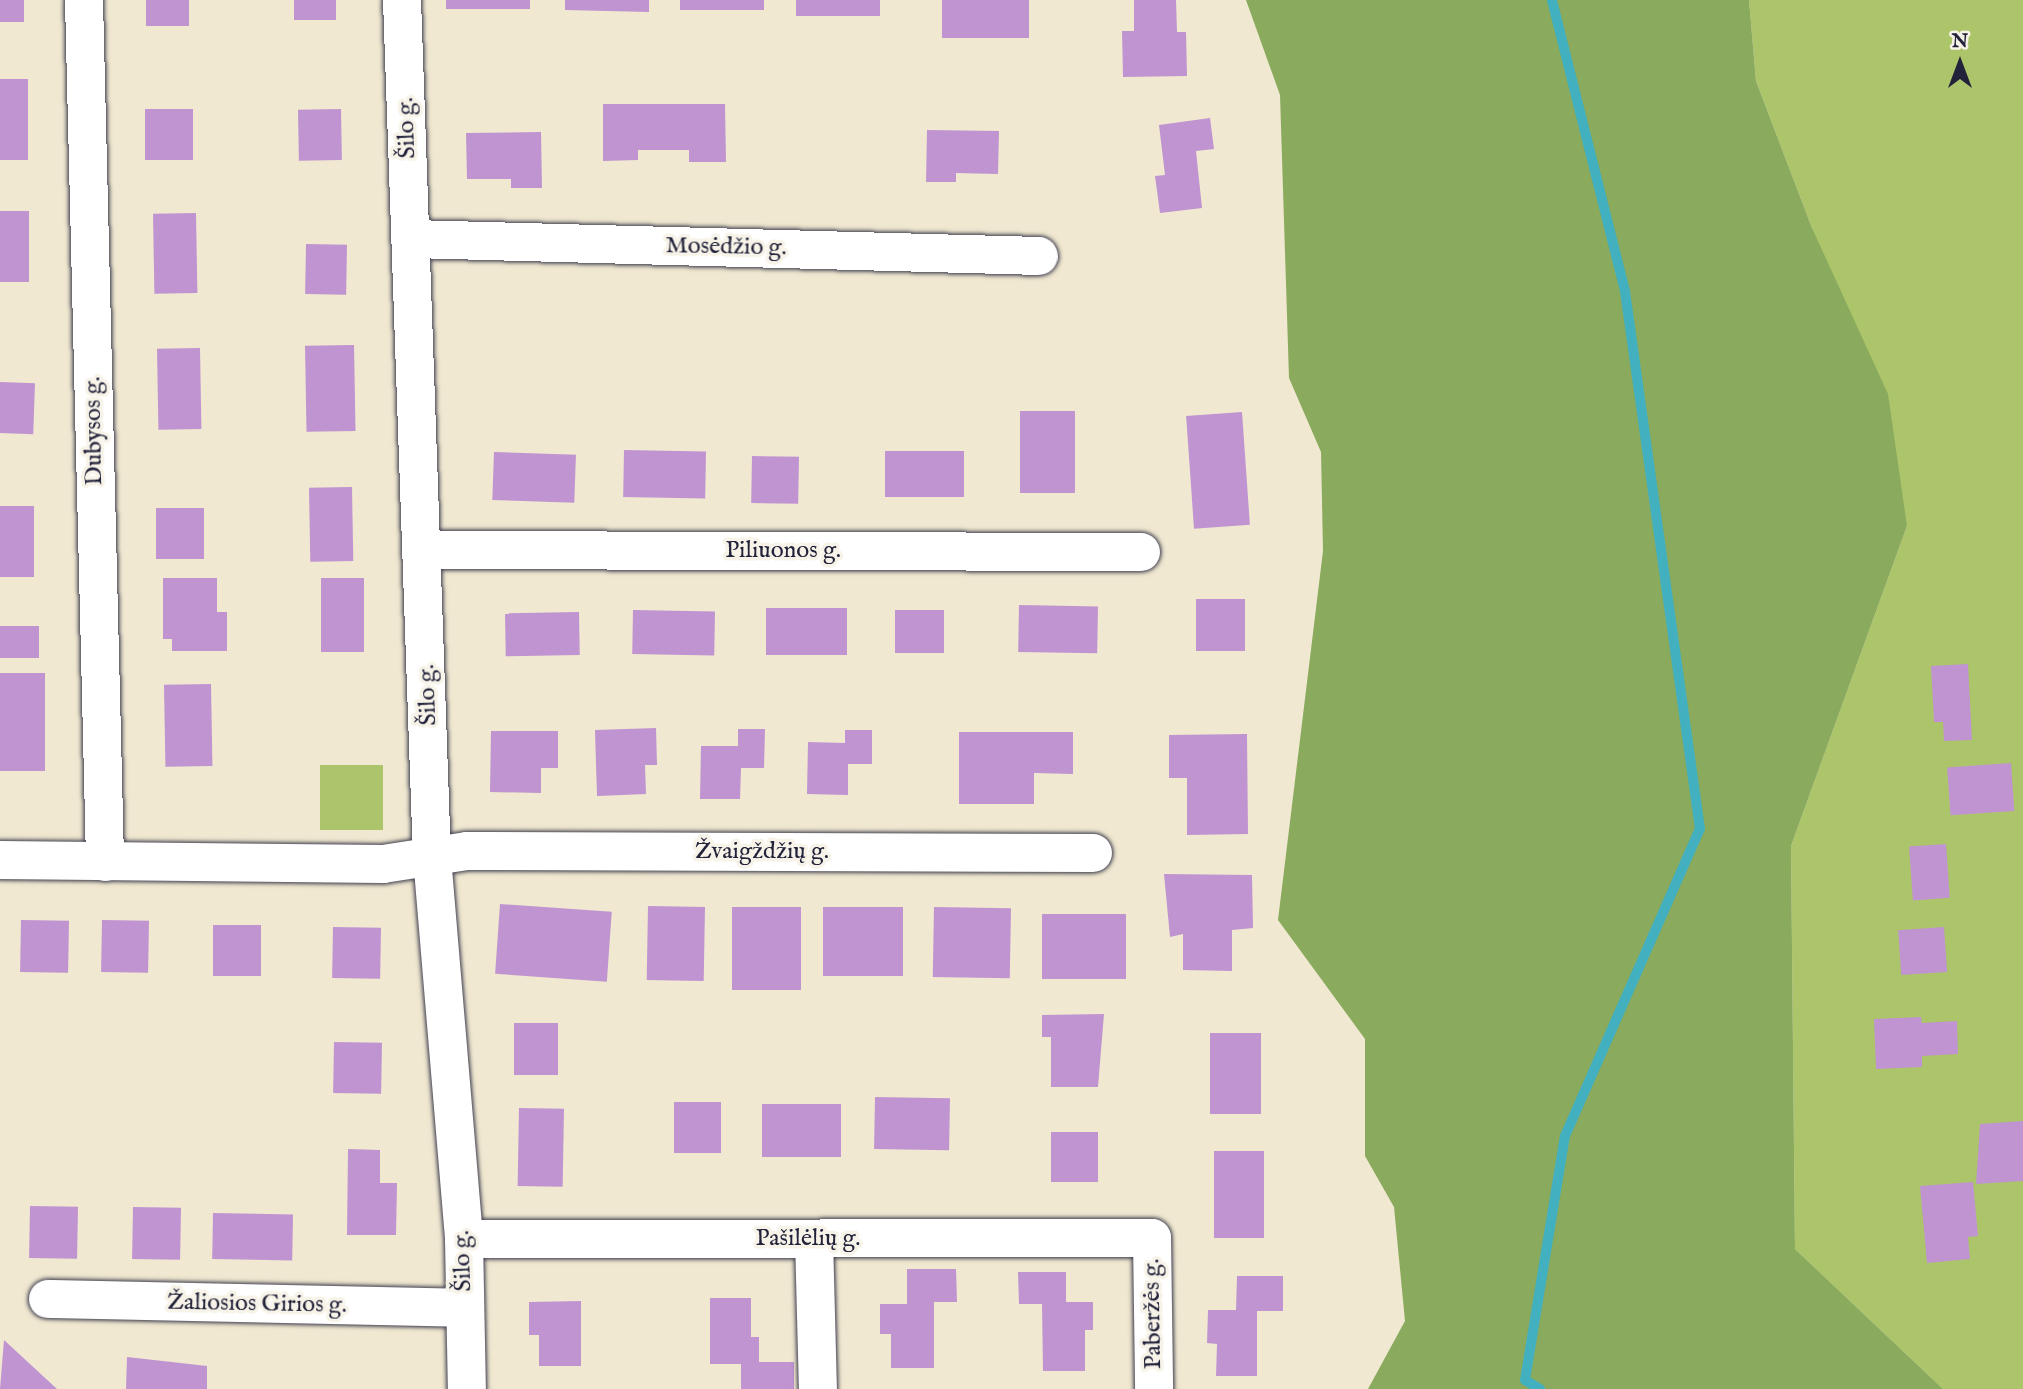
<!DOCTYPE html>
<meta charset="utf-8">
<style>
body{margin:0}
#map{position:relative;width:2023px;height:1389px;overflow:hidden;background:#f0e8d0;font-family:"IM FELL English",serif}
div>[style]{position:absolute}
[style*='--x']{left:calc(var(--x)*1px);top:calc(var(--y)*1px);width:calc(var(--w)*1px);rotate:calc(var(--a)*1deg)}
.green>*{inset:0;background:#adc56a;transform-origin:0 0}
.forest>*{inset:0;background:#8aaa5e}
.stream>*{height:10px;margin:-5px;padding:0 5px;transform-origin:5px;border-radius:5px;background:#42b0bf}
.building>*{inset:0;background:#bf94d1;transform-origin:0 0}
.roads{filter:drop-shadow(0 0 2px #414051) drop-shadow(0 0 2px #414051)}
.minor>*{height:38px;margin:-19px;padding:0 19px;transform-origin:19px;border-radius:19px;background:#fff}
span{translate:-50% -50%;white-space:nowrap;text-align:center;line-height:1.15;-webkit-text-stroke:7px #f7f3e8;paint-order:stroke}
.street-label{font-size:24px;color:#22223b}
.north{position:absolute;left:1925px;top:28px;width:70px;height:70px;-webkit-text-stroke:5px #f7f3e8;paint-order:stroke;rotate:0deg;font-size:19px;font-weight:700;line-height:28px;text-align:center;color:#22223b}
.north::after{content:'';display:block;margin:auto;width:24px;height:32px;background:#22223b;clip-path:polygon(50% 0,100% 100%,50% 72%,0 100%)}
</style>
<div id="map">
<div class="green">
<div style="clip-path:polygon(1749px 0,2023px 0,2023px 1389px,1943px 1389px,1795px 1249px,1791px 846px,1907px 526px,1812px 228px,1756px 81px)"></div>
<div style="left:383px;top:765px;width:65px;height:63px;rotate:90deg"></div>
</div>
<div class="forest">
<div style="clip-path:polygon(1246px 0,1749px 0,1756px 81px,1812px 228px,1888px 394px,1907px 526px,1791px 846px,1795px 1249px,1943px 1389px,1368px 1389px,1405px 1321px,1394px 1207px,1365px 1156px,1365px 1039px,1278px 920px,1323px 551px,1321px 452px,1289px 378px,1280px 95px)"></div>
</div>
<div class="stream">
<div style="--x:1540;--y:1389;--w:17;--a:-149"></div>
<div style="--x:1525;--y:1380;--w:247;--a:-80.7"></div>
<div style="--x:1565;--y:1136;--w:335;--a:-66.3"></div>
<div style="--x:1700;--y:829;--w:543;--a:-97.94"></div>
<div style="--x:1625;--y:291;--w:300;--a:-104.1"></div>
</div>
<div class="building">
<div style="left:0;top:0;width:24px;height:22px"></div>
<div style="left:146px;top:0;width:43px;height:26px"></div>
<div style="left:294px;top:0;width:42px;height:20px"></div>
<div style="left:446px;top:0;width:84px;height:9px"></div>
<div style="clip-path:polygon(565px 0,649px 0,649px 12px,565px 10px)"></div>
<div style="left:680px;top:0;width:84px;height:10px"></div>
<div style="left:796px;top:0;width:84px;height:16px"></div>
<div style="left:942px;top:0;width:87px;height:38px"></div>
<div style="clip-path:polygon(1134px 0,1176px 0,1177px 32px,1186px 32px,1187px 76px,1123px 77px,1122px 31px,1134px 31px)"></div>
<div style="left:0;top:79px;width:28px;height:81px"></div>
<div style="clip-path:polygon(603px 104px,725px 104px,726px 162px,689px 162px,689px 150px,638px 150px,638px 160px,603px 161px)"></div>
<div style="left:145px;top:109px;width:48px;height:51px"></div>
<div style="left:341px;top:109px;width:51px;height:43px;rotate:89deg"></div>
<div style="clip-path:polygon(1210px 118px,1214px 149px,1196px 151px,1202px 208px,1160px 213px,1155px 176px,1165px 175px,1159px 125px)"></div>
<div style="clip-path:polygon(927px 130px,999px 131px,998px 174px,956px 173px,956px 182px,926px 182px)"></div>
<div style="clip-path:polygon(541px 132px,542px 188px,511px 188px,511px 179px,467px 179px,466px 133px)"></div>
<div style="left:0;top:211px;width:29px;height:71px"></div>
<div style="left:196px;top:213px;width:80px;height:43px;rotate:89deg"></div>
<div style="left:306px;top:244px;width:41px;height:50px;rotate:1deg"></div>
<div style="left:354px;top:345px;width:86px;height:49px;rotate:89deg"></div>
<div style="left:200px;top:348px;width:81px;height:43px;rotate:89deg"></div>
<div style="left:0;top:382px;width:35px;height:51px;rotate:2deg"></div>
<div style="left:1020px;top:411px;width:55px;height:82px"></div>
<div style="left:1242px;top:412px;width:113px;height:56px;rotate:86deg"></div>
<div style="left:624px;top:450px;width:82px;height:47px;rotate:1deg"></div>
<div style="left:885px;top:451px;width:79px;height:46px"></div>
<div style="left:494px;top:452px;width:82px;height:48px;rotate:2deg"></div>
<div style="left:752px;top:456px;width:47px;height:47px;rotate:1deg"></div>
<div style="left:352px;top:487px;width:74px;height:43px;rotate:89deg"></div>
<div style="left:0;top:506px;width:34px;height:71px"></div>
<div style="left:156px;top:508px;width:48px;height:51px"></div>
<div style="clip-path:polygon(163px 578px,217px 578px,217px 612px,227px 612px,227px 651px,172px 651px,172px 639px,163px 639px)"></div>
<div style="left:321px;top:578px;width:43px;height:74px"></div>
<div style="left:1196px;top:599px;width:49px;height:52px"></div>
<div style="left:1019px;top:605px;width:79px;height:47px;rotate:1deg"></div>
<div style="left:847px;top:608px;width:47px;height:81px;rotate:90deg"></div>
<div style="left:633px;top:610px;width:82px;height:44px;rotate:1deg"></div>
<div style="left:895px;top:610px;width:49px;height:43px"></div>
<div style="left:579px;top:612px;width:43px;height:74px;rotate:89deg"></div>
<div style="left:0;top:626px;width:39px;height:32px"></div>
<div style="clip-path:polygon(1968px 664px,1972px 740px,1944px 741px,1943px 722px,1934px 722px,1931px 666px)"></div>
<div style="left:0;top:673px;width:45px;height:98px"></div>
<div style="left:211px;top:684px;width:82px;height:47px;rotate:89deg"></div>
<div style="clip-path:polygon(656px 728px,657px 765px,645px 765px,646px 794px,597px 796px,595px 730px)"></div>
<div style="clip-path:polygon(738px 729px,765px 729px,764px 768px,741px 768px,740px 799px,700px 799px,701px 746px,738px 746px)"></div>
<div style="clip-path:polygon(845px 730px,872px 730px,872px 764px,848px 764px,848px 795px,807px 794px,808px 742px,845px 743px)"></div>
<div style="clip-path:polygon(491px 731px,558px 731px,558px 768px,541px 768px,541px 793px,490px 792px)"></div>
<div style="clip-path:polygon(959px 732px,1073px 732px,1073px 774px,1034px 773px,1034px 804px,959px 804px)"></div>
<div style="clip-path:polygon(1247px 734px,1248px 834px,1187px 835px,1187px 778px,1169px 778px,1169px 735px)"></div>
<div style="left:2011px;top:763px;width:48px;height:64px;rotate:86deg"></div>
<div style="left:1946px;top:844px;width:54px;height:37px;rotate:86deg"></div>
<div style="clip-path:polygon(1164px 874px,1252px 875px,1253px 928px,1232px 930px,1232px 971px,1183px 970px,1183px 934px,1170px 937px)"></div>
<div style="left:500px;top:904px;width:112px;height:70px;rotate:4deg"></div>
<div style="left:648px;top:906px;width:57px;height:74px;rotate:1deg"></div>
<div style="left:732px;top:907px;width:69px;height:83px"></div>
<div style="left:823px;top:907px;width:80px;height:69px"></div>
<div style="left:934px;top:907px;width:77px;height:70px;rotate:1deg"></div>
<div style="left:1042px;top:914px;width:84px;height:65px"></div>
<div style="left:21px;top:920px;width:48px;height:52px;rotate:1deg"></div>
<div style="left:102px;top:920px;width:47px;height:52px;rotate:1deg"></div>
<div style="left:213px;top:925px;width:48px;height:51px"></div>
<div style="left:333px;top:927px;width:48px;height:51px;rotate:1deg"></div>
<div style="left:1944px;top:927px;width:45px;height:46px;rotate:86deg"></div>
<div style="clip-path:polygon(1104px 1014px,1098px 1087px,1051px 1087px,1051px 1037px,1042px 1037px,1042px 1015px)"></div>
<div style="clip-path:polygon(1921px 1017px,1922px 1023px,1957px 1021px,1958px 1054px,1922px 1056px,1922px 1067px,1876px 1069px,1874px 1019px)"></div>
<div style="left:514px;top:1023px;width:44px;height:52px"></div>
<div style="left:1210px;top:1033px;width:51px;height:81px"></div>
<div style="left:334px;top:1042px;width:48px;height:51px;rotate:1deg"></div>
<div style="left:875px;top:1097px;width:75px;height:52px;rotate:1deg"></div>
<div style="left:721px;top:1102px;width:51px;height:47px;rotate:90deg"></div>
<div style="left:762px;top:1104px;width:79px;height:53px"></div>
<div style="left:519px;top:1108px;width:45px;height:78px;rotate:1deg"></div>
<div style="clip-path:polygon(2023px 1121px,2023px 1181px,1976px 1184px,1980px 1124px)"></div>
<div style="left:1098px;top:1132px;width:50px;height:47px;rotate:90deg"></div>
<div style="clip-path:polygon(348px 1149px,380px 1150px,380px 1183px,397px 1183px,396px 1235px,347px 1235px)"></div>
<div style="left:1214px;top:1151px;width:50px;height:87px"></div>
<div style="clip-path:polygon(1973px 1182px,1978px 1236px,1968px 1237px,1970px 1259px,1927px 1263px,1920px 1186px)"></div>
<div style="left:30px;top:1206px;width:48px;height:52px;rotate:1deg"></div>
<div style="left:133px;top:1207px;width:48px;height:52px;rotate:1deg"></div>
<div style="left:213px;top:1213px;width:80px;height:46px;rotate:1deg"></div>
<div style="clip-path:polygon(907px 1269px,956px 1269px,957px 1302px,934px 1302px,934px 1368px,891px 1368px,891px 1334px,880px 1334px,880px 1304px,907px 1304px)"></div>
<div style="clip-path:polygon(1018px 1272px,1066px 1272px,1066px 1302px,1093px 1302px,1093px 1330px,1085px 1330px,1085px 1371px,1043px 1371px,1042px 1304px,1019px 1304px)"></div>
<div style="clip-path:polygon(1237px 1276px,1283px 1276px,1283px 1311px,1257px 1311px,1257px 1376px,1216px 1376px,1217px 1344px,1207px 1343px,1208px 1310px,1236px 1310px)"></div>
<div style="clip-path:polygon(710px 1298px,751px 1298px,751px 1337px,759px 1337px,759px 1362px,794px 1362px,794px 1389px,741px 1389px,741px 1364px,710px 1364px)"></div>
<div style="clip-path:polygon(581px 1301px,581px 1366px,539px 1366px,539px 1335px,529px 1335px,529px 1302px)"></div>
<div style="clip-path:polygon(4px 1340px,57px 1389px,0 1389px)"></div>
<div style="clip-path:polygon(127px 1357px,207px 1366px,207px 1389px,126px 1389px)"></div>
</div>
<div class="roads">
<div class="minor">
<div style="--x:84;--y:0;--w:862;--a:88.6"></div>
<div style="--x:402;--y:0;--w:858;--a:88"></div>
<div style="--x:432;--y:857;--w:383;--a:85.2"></div>
<div style="--x:464;--y:1239;--w:150;--a:88.9"></div>
<div style="--x:412;--y:239;--w:627;--a:1.55"></div>
<div style="--x:424;--y:550;--w:717;--a:0.16"></div>
<div style="--x:0;--y:860;--w:383;--a:0.6"></div>
<div style="--x:383;--y:864;--w:85;--a:-8.8"></div>
<div style="--x:467;--y:851;--w:626;--a:0.18"></div>
<div style="--x:464;--y:1239;--w:688;--a:-0.08"></div>
<div style="--x:1152;--y:1238;--w:151;--a:89.2"></div>
<div style="--x:814;--y:1239;--w:150;--a:88.5"></div>
<div style="--x:48;--y:1299;--w:417;--a:1.2"></div>
</div>
</div>
<div class="street-label">
<span style="left:407px;top:128px;rotate:-92deg">Šilo g.</span>
<span style="left:726px;top:247px;rotate:1deg">Mosėdžio g.</span>
<span style="left:94px;top:431px;rotate:-91deg">Dubysos g.</span>
<span style="left:783px;top:551px">Piliuonos g.</span>
<span style="left:428px;top:695px;rotate:-92deg">Šilo g.</span>
<span style="left:762px;top:852px">Žvaigždžių g.</span>
<span style="left:808px;top:1239px">Pašilėlių g.</span>
<span style="left:463px;top:1261px;rotate:-92deg">Šilo g.</span>
<span style="left:257px;top:1304px;rotate:1deg">Žaliosios Girios g.</span>
<span style="left:1153px;top:1314px;rotate:-91deg">Paberžės g.</span>
</div>
<div class="north">N</div>
</div>
